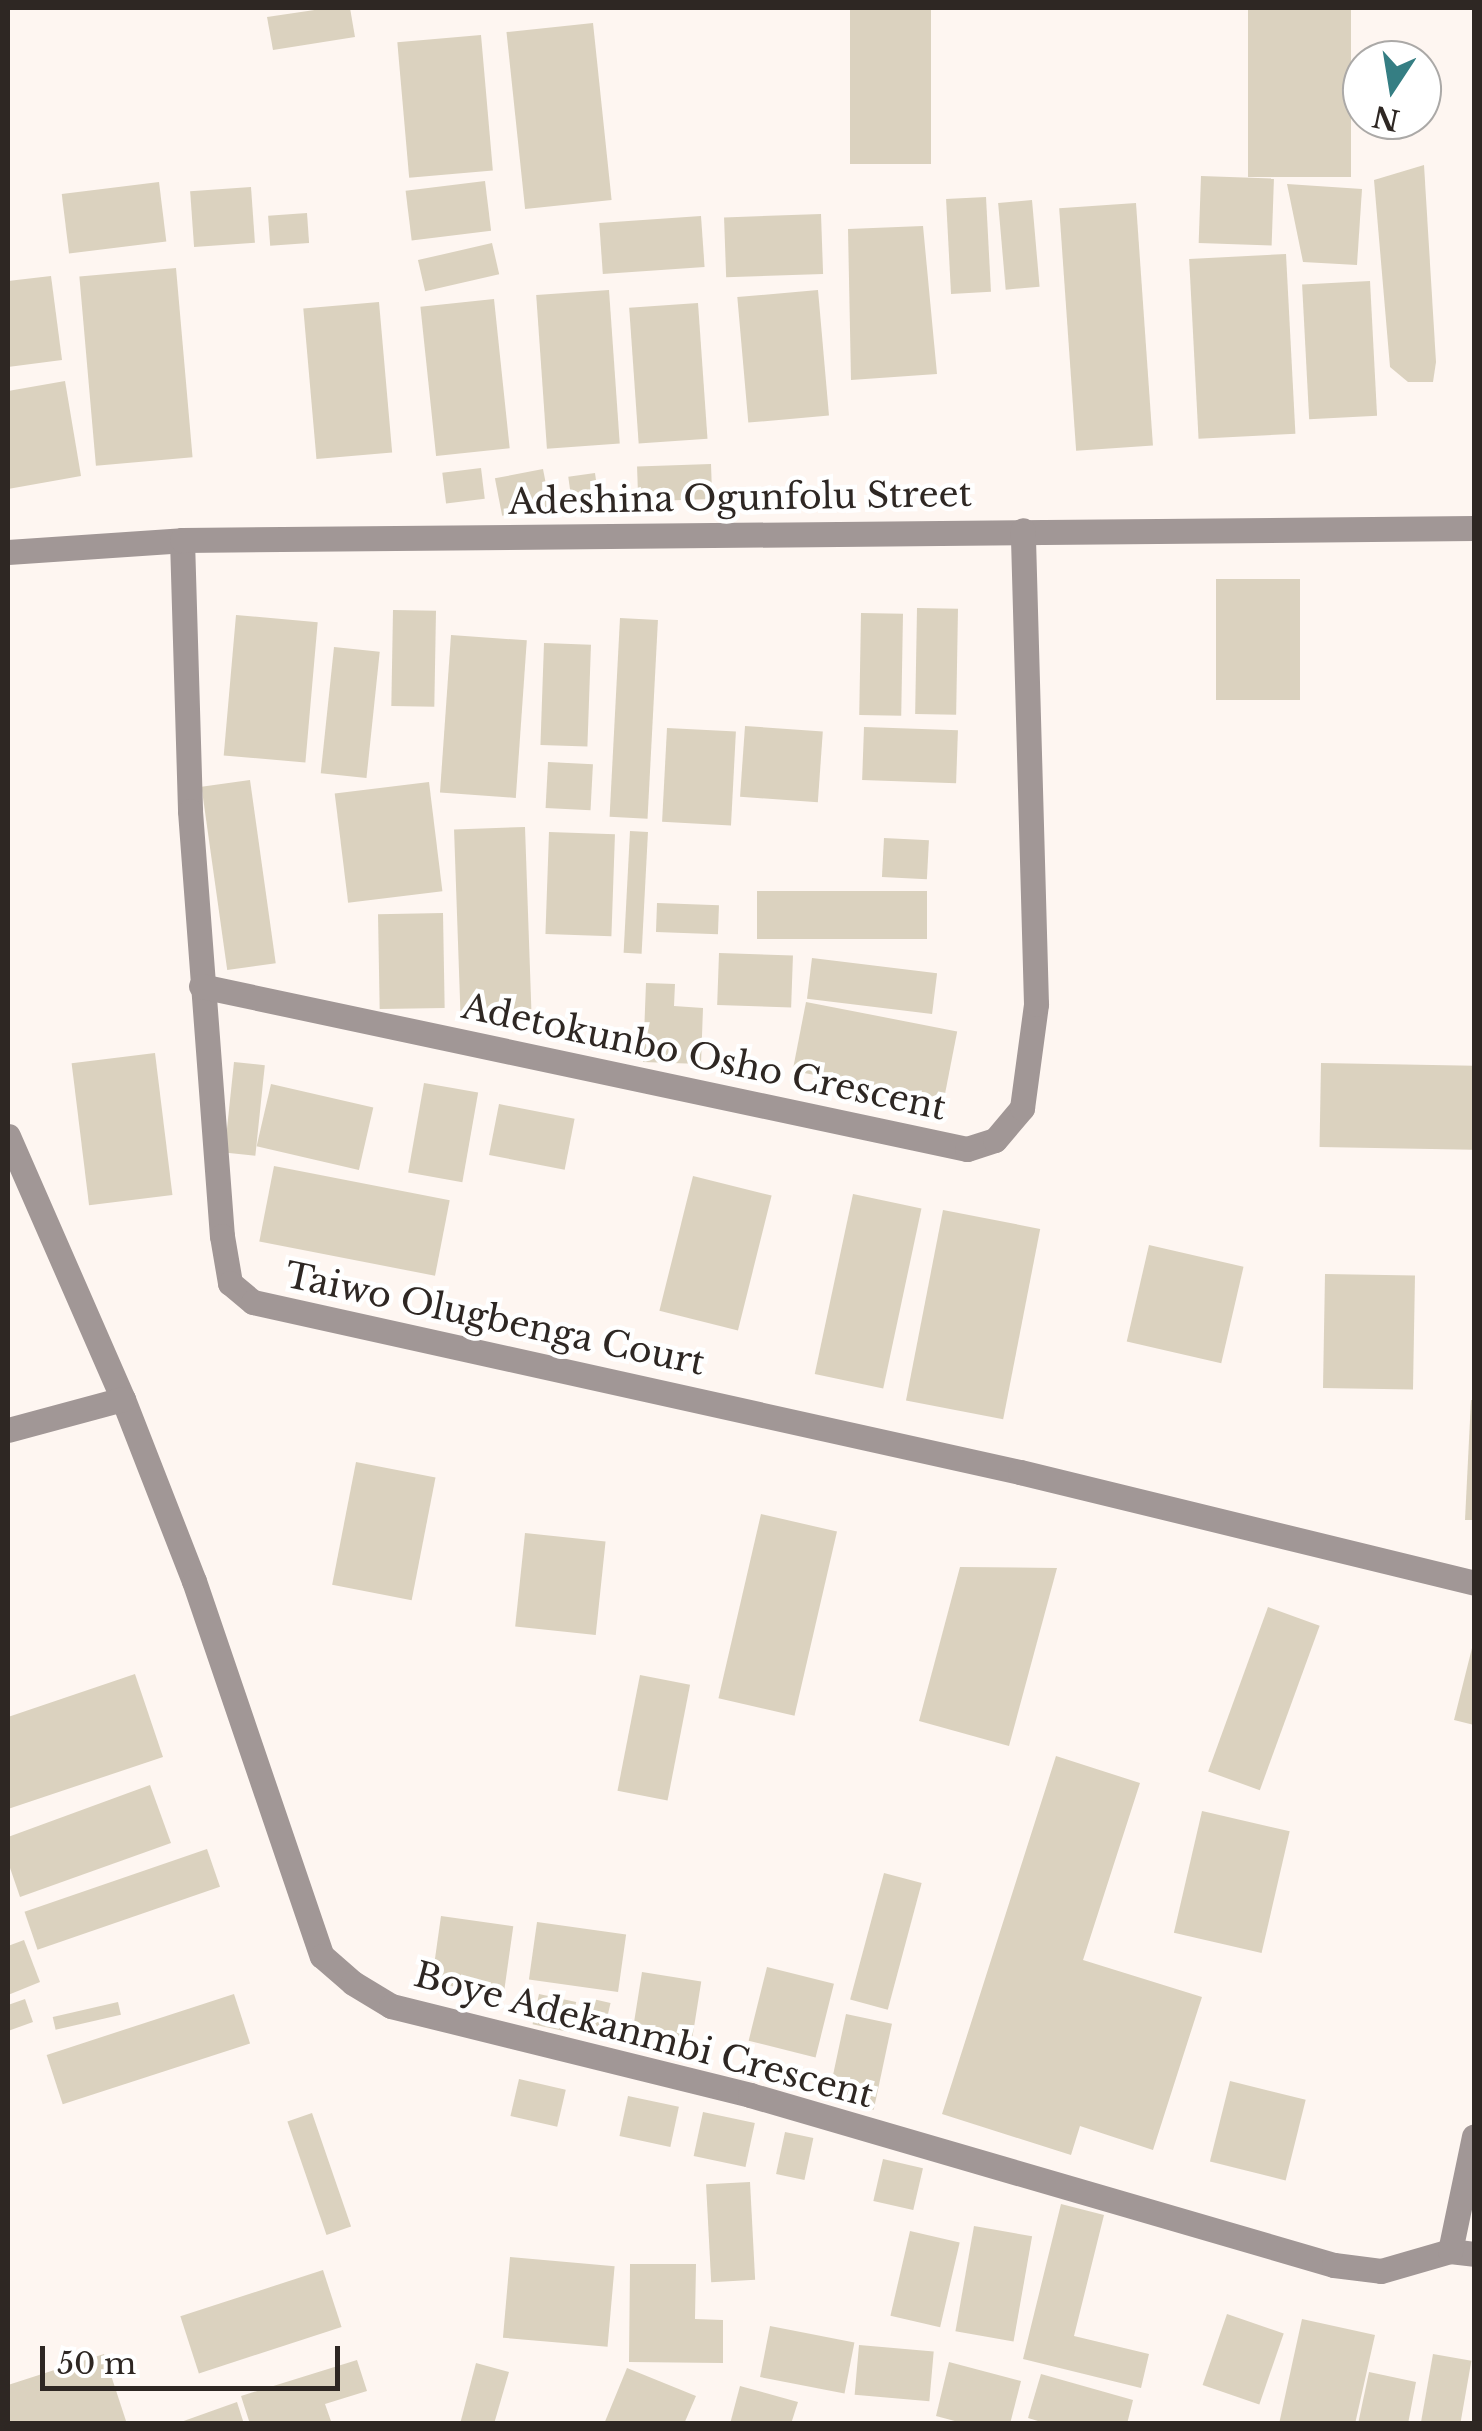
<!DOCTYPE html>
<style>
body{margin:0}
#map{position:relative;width:1482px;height:2431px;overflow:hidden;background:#fef6f1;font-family:"Libre Baskerville",serif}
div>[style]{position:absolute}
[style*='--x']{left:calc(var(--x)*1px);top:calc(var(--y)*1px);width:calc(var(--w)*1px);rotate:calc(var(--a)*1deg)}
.building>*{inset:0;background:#dbd2bf;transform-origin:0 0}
.minor>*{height:25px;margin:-12.5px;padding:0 12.5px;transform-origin:12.5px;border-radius:12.5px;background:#a19796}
span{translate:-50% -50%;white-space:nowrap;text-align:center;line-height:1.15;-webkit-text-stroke:9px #fff;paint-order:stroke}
.street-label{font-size:35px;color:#2e2723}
.frame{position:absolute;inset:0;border:10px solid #2e2723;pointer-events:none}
.north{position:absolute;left:1342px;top:40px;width:100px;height:100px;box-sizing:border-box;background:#fff;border:2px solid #aba9a7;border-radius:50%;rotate:192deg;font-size:28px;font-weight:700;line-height:40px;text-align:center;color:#2e2723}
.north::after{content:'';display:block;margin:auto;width:35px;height:45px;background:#357e83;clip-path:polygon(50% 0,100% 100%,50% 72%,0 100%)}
.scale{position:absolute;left:40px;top:2346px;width:300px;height:45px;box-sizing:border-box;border:5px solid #2e2723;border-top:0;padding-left:12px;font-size:30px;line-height:35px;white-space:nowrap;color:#2e2723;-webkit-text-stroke:8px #fff;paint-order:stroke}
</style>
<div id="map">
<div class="building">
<div style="clip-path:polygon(328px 8px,350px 8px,355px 37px,273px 50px,267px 17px)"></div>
<div style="left:850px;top:8px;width:81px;height:156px"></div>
<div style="left:1248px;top:8px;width:103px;height:169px"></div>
<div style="left:593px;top:23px;width:178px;height:87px;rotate:84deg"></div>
<div style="left:481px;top:35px;width:136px;height:84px;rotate:85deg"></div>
<div style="clip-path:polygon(1424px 165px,1436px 362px,1433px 382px,1408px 382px,1390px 367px,1374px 180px)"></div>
<div style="left:1201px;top:176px;width:73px;height:67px;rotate:2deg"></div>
<div style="left:485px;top:181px;width:50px;height:80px;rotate:83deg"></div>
<div style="left:159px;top:182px;width:60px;height:98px;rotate:83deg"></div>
<div style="clip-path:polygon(1287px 184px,1362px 189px,1357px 265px,1303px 262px)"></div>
<div style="left:251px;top:187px;width:56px;height:61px;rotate:86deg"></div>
<div style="left:986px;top:197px;width:95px;height:40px;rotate:87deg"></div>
<div style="left:1032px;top:200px;width:87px;height:34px;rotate:85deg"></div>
<div style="left:1136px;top:203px;width:243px;height:77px;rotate:86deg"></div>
<div style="left:307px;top:213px;width:30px;height:39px;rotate:86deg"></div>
<div style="left:821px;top:214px;width:60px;height:97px;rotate:88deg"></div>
<div style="left:701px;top:216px;width:51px;height:102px;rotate:86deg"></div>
<div style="clip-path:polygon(923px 226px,937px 374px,851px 380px,848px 229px)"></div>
<div style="left:492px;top:243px;width:32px;height:76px;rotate:77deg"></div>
<div style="left:1286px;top:254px;width:180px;height:97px;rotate:87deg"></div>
<div style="left:176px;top:268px;width:190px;height:97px;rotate:85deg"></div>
<div style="clip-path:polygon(51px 276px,62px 360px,8px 367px,8px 281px)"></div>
<div style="left:1370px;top:281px;width:135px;height:68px;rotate:87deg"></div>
<div style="left:609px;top:290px;width:154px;height:73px;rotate:86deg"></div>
<div style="left:818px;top:290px;width:126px;height:81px;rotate:85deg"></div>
<div style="left:494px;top:299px;width:150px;height:74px;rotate:84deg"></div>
<div style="left:379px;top:302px;width:151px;height:76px;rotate:85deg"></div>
<div style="left:698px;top:303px;width:136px;height:69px;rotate:86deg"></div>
<div style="clip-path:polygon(65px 381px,81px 476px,8px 489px,8px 391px)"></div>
<div style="left:711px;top:464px;width:35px;height:74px;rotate:88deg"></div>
<div style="left:481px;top:468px;width:31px;height:39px;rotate:83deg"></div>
<div style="left:543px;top:469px;width:38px;height:49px;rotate:79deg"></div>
<div style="left:595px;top:473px;width:35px;height:27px;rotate:82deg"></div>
<div style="left:1300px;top:579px;width:121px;height:84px;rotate:90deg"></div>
<div style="left:917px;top:608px;width:41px;height:106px;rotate:1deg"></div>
<div style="left:393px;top:610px;width:43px;height:96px;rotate:1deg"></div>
<div style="left:861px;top:613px;width:42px;height:102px;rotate:1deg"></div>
<div style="left:236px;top:615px;width:82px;height:141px;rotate:5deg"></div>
<div style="left:620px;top:618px;width:38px;height:199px;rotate:3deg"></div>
<div style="left:451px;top:635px;width:76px;height:158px;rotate:4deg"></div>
<div style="left:544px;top:643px;width:47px;height:102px;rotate:2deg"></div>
<div style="left:334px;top:647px;width:46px;height:127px;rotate:6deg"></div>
<div style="left:745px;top:726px;width:78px;height:71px;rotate:4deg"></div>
<div style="left:864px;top:727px;width:94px;height:53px;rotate:2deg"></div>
<div style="left:667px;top:728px;width:69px;height:94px;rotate:3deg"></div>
<div style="left:548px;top:762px;width:45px;height:46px;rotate:3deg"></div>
<div style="left:250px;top:780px;width:185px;height:49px;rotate:82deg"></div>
<div style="left:429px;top:782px;width:110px;height:95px;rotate:83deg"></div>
<div style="left:525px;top:827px;width:182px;height:71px;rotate:88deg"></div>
<div style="left:630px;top:831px;width:18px;height:122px;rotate:3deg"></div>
<div style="left:549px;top:832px;width:66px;height:102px;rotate:2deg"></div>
<div style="left:884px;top:838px;width:45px;height:39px;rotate:3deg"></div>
<div style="left:757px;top:891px;width:170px;height:48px"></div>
<div style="left:657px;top:903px;width:62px;height:29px;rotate:2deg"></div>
<div style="left:443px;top:913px;width:95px;height:65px;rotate:89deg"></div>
<div style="left:719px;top:953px;width:74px;height:52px;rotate:2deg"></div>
<div style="left:812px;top:958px;width:126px;height:41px;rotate:7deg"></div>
<div style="clip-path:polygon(646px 983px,675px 984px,674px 1006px,703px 1008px,701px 1064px,643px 1062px)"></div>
<div style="left:806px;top:1002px;width:154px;height:70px;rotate:11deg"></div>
<div style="left:589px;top:1029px;width:34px;height:20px;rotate:8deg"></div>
<div style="left:155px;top:1053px;width:143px;height:84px;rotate:83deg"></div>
<div style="left:234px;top:1062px;width:31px;height:91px;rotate:6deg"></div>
<div style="left:1321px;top:1063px;width:153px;height:84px;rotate:1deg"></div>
<div style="left:424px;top:1083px;width:55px;height:91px;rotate:10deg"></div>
<div style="left:271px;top:1084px;width:105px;height:64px;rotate:13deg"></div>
<div style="left:499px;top:1104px;width:77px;height:52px;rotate:11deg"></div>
<div style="left:274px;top:1166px;width:179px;height:77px;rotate:11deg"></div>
<div style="left:693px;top:1176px;width:81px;height:139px;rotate:14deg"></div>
<div style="left:853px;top:1194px;width:70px;height:184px;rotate:12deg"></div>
<div style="left:943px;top:1210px;width:99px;height:194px;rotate:11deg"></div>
<div style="left:1149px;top:1245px;width:97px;height:99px;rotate:13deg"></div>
<div style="left:1325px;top:1274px;width:90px;height:114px;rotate:1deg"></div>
<div style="clip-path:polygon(1471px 1400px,1474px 1400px,1474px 1520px,1465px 1520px)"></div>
<div style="left:356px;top:1462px;width:81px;height:125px;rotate:11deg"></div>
<div style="left:761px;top:1514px;width:78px;height:189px;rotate:13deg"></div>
<div style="left:525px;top:1533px;width:81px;height:94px;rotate:6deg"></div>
<div style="clip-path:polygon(960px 1567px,1057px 1568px,1009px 1746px,919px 1721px)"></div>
<div style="left:1268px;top:1607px;width:55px;height:175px;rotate:20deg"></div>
<div style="clip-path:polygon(1474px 1640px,1474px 1725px,1454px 1720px)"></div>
<div style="clip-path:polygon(135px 1674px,163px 1757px,8px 1809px,8px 1717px)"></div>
<div style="left:640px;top:1675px;width:51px;height:118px;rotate:11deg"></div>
<div style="clip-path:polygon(1056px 1756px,1140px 1783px,1083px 1960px,1202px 1997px,1153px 2150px,1080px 2126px,1071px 2155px,942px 2114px)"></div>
<div style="clip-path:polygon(150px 1785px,171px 1843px,20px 1897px,8px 1862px,8px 1837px)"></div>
<div style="left:1202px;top:1811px;width:90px;height:125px;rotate:13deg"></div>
<div style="left:207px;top:1849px;width:40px;height:193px;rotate:71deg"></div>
<div style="left:884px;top:1873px;width:39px;height:131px;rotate:15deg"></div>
<div style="left:441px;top:1916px;width:73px;height:68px;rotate:8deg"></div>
<div style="left:537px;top:1922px;width:90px;height:58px;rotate:8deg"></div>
<div style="clip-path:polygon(24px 1940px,40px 1982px,8px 1995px,8px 1946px)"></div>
<div style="left:767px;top:1967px;width:69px;height:76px;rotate:14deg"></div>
<div style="left:642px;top:1972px;width:60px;height:63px;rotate:9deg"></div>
<div style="left:234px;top:1994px;width:52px;height:197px;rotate:72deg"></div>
<div style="left:539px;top:1994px;width:38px;height:31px;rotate:12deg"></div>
<div style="clip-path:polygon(25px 1999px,33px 2022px,8px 2031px,8px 2005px)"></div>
<div style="left:593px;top:1999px;width:18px;height:35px;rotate:13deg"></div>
<div style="left:118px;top:2002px;width:13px;height:67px;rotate:77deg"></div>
<div style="left:846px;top:2014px;width:47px;height:88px;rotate:12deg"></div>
<div style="left:519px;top:2079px;width:48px;height:38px;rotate:13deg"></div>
<div style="left:1230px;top:2081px;width:78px;height:83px;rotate:14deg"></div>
<div style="left:628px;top:2096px;width:52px;height:41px;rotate:12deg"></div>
<div style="left:703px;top:2112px;width:53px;height:45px;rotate:12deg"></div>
<div style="left:312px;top:2113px;width:120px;height:26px;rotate:71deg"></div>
<div style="left:785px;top:2132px;width:29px;height:43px;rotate:12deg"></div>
<div style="left:883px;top:2159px;width:41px;height:43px;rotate:13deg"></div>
<div style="left:750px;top:2182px;width:98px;height:44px;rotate:87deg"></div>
<div style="clip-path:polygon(1061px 2204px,1104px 2215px,1074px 2336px,1149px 2354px,1141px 2388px,1023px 2359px)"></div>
<div style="left:974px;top:2226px;width:59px;height:107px;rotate:10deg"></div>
<div style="left:910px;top:2231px;width:51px;height:87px;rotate:13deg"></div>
<div style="left:510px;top:2257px;width:105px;height:81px;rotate:5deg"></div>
<div style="clip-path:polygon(630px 2264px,696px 2264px,695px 2319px,723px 2320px,723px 2363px,629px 2362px)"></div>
<div style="left:323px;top:2270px;width:60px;height:150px;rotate:72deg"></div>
<div style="left:1227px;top:2314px;width:60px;height:75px;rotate:19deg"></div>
<div style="clip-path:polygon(1302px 2319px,1375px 2335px,1355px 2424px,1279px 2424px)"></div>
<div style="left:770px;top:2326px;width:86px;height:52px;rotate:11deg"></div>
<div style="left:859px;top:2345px;width:75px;height:50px;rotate:5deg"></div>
<div style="clip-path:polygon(104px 2354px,127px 2424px,8px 2424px,8px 2385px)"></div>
<div style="left:1433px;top:2354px;width:39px;height:71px;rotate:10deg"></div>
<div style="clip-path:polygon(357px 2360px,367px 2391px,325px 2404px,332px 2424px,250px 2424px,241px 2396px)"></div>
<div style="clip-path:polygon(949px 2362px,1021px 2381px,1010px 2424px,966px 2424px,936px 2416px)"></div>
<div style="clip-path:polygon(476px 2363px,509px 2372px,494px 2424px,460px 2424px)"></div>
<div style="clip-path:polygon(627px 2368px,696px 2396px,684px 2424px,604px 2424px)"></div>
<div style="clip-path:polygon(1369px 2372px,1416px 2382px,1408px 2424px,1358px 2424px)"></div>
<div style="clip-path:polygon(1041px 2374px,1133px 2400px,1127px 2424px,1048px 2424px,1028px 2418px)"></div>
<div style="clip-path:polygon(740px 2386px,798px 2402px,791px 2424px,730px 2424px)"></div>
<div style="clip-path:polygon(237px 2402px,244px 2424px,178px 2424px,178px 2423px)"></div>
</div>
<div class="minor">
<div style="--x:182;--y:540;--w:271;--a:88.3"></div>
<div style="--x:190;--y:811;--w:426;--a:85.7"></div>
<div style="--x:222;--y:1236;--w:48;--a:80.3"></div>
<div style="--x:230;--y:1283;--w:30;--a:40"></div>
<div style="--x:253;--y:1302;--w:786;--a:12.5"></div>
<div style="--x:1020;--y:1472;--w:467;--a:13.7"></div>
<div style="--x:8;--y:552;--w:174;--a:-3.9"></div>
<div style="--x:182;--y:540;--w:1292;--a:-0.53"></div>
<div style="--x:201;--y:986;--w:783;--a:12.01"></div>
<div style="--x:967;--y:1149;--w:29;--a:-18"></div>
<div style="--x:995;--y:1140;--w:42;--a:-49.8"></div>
<div style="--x:1022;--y:1108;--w:105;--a:-82.3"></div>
<div style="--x:1036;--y:1004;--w:474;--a:-91.6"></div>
<div style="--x:8;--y:1136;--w:287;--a:66.4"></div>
<div style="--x:123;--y:1399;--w:195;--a:68.7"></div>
<div style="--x:194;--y:1581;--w:396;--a:71.2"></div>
<div style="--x:322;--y:1956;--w:41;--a:41.1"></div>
<div style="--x:353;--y:1983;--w:44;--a:31.2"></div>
<div style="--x:391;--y:2006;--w:370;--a:13.9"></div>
<div style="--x:750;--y:2095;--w:608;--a:16.23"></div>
<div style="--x:1334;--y:2265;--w:47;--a:7.3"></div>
<div style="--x:1381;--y:2271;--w:72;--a:-16.2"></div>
<div style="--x:1450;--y:2251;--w:24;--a:7"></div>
<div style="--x:8;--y:1430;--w:119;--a:-15.1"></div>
<div style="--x:1450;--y:2251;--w:117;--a:-78.2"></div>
</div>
<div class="street-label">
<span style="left:740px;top:498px;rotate:-1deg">Adeshina Ogunfolu Street</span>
<span style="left:704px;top:1057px;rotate:12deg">Adetokunbo Osho Crescent</span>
<span style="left:495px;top:1319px;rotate:12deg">Taiwo Olugbenga Court</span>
<span style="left:644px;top:2035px;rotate:15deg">Boye Adekanmbi Crescent</span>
</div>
<div class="frame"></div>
<div class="north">N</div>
<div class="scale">50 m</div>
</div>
